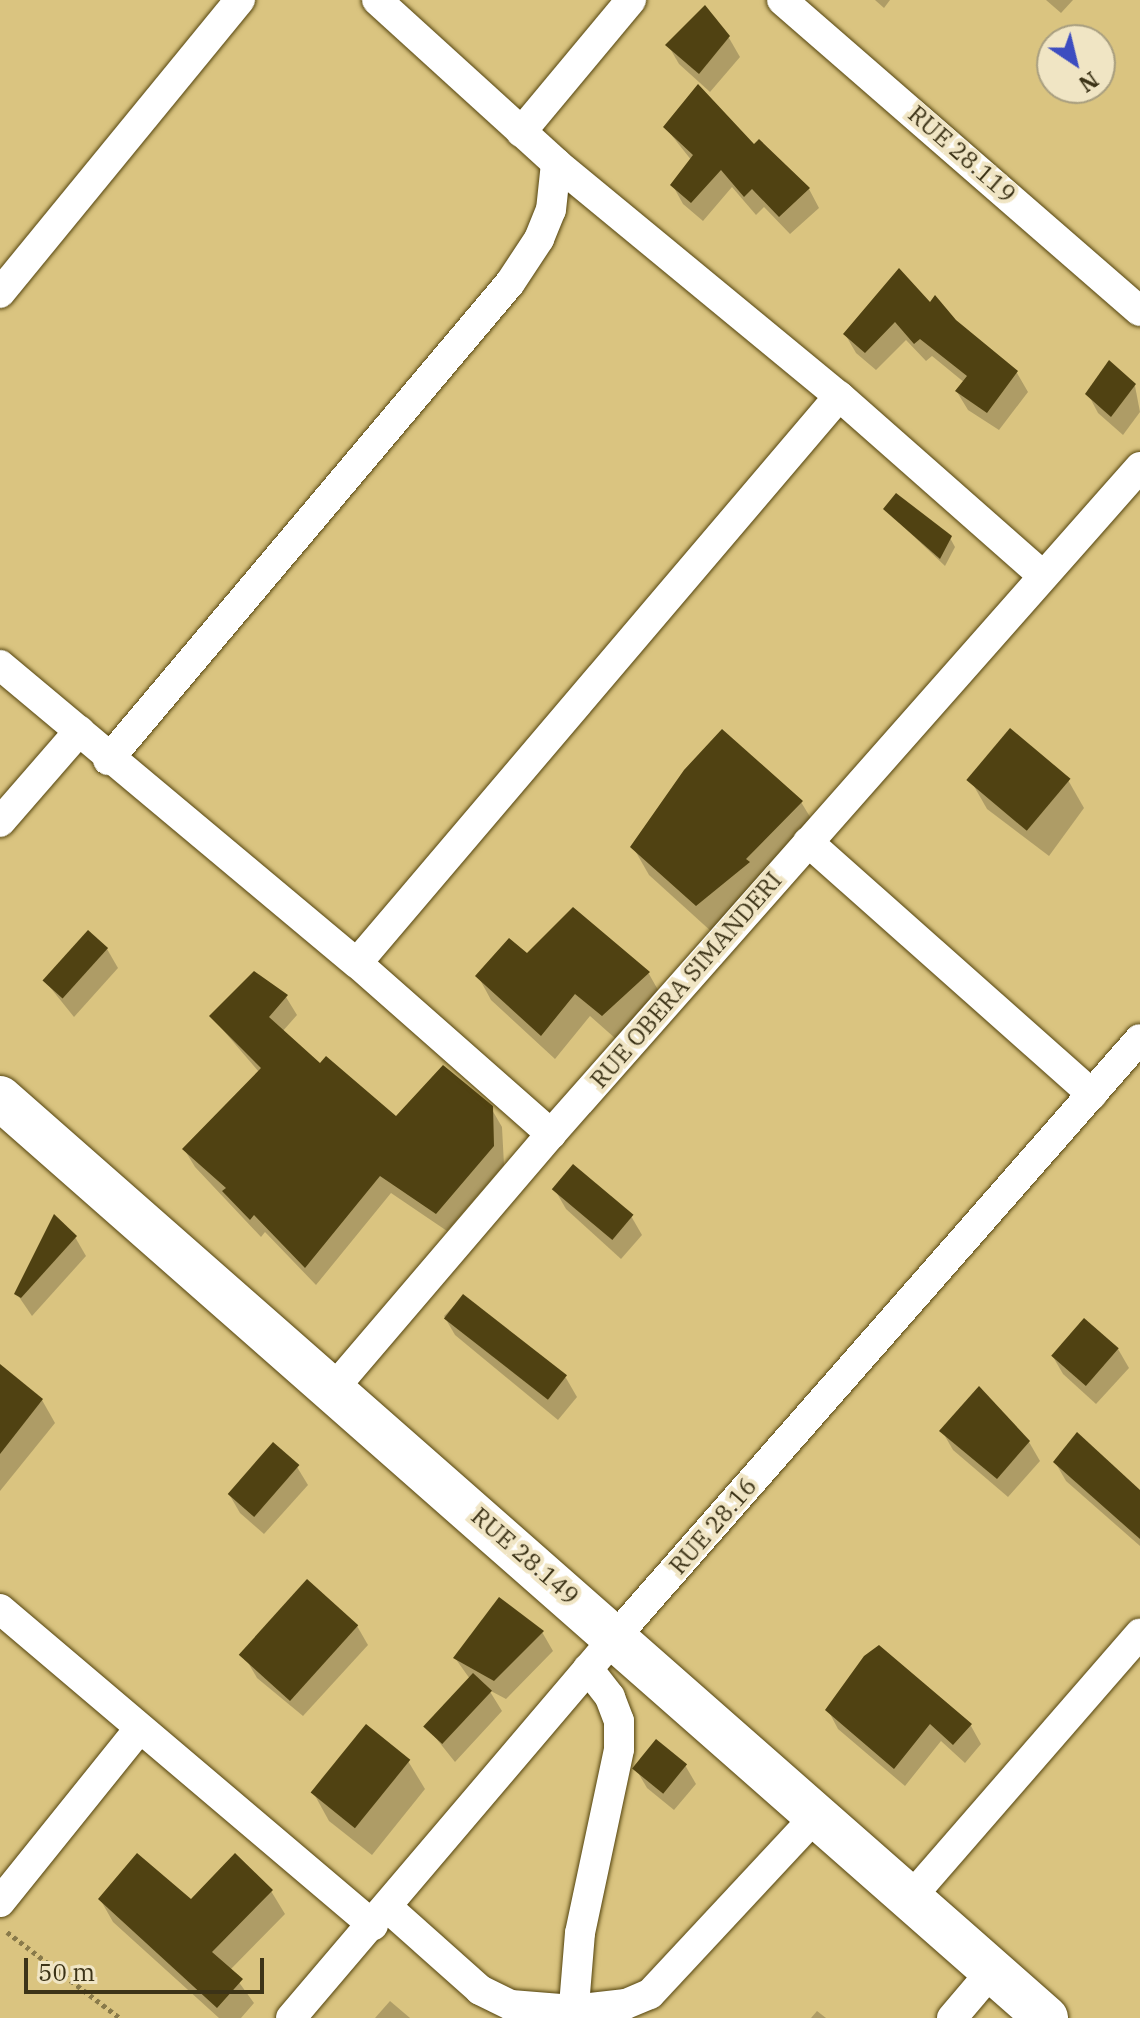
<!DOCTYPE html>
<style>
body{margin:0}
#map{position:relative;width:1140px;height:2018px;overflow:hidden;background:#dac480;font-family:"IBM Plex Serif",serif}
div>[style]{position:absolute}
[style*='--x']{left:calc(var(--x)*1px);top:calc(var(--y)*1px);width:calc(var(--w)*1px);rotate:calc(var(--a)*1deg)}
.shadow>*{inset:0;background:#0003}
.building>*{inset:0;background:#504212;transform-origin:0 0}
.path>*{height:5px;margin-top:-2.5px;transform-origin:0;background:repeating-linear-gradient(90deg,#897a4a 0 4px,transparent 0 8px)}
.roads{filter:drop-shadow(0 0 2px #54440e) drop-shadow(0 0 2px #54440e)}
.street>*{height:30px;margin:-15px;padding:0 15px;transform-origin:15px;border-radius:15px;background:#fff}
.secondary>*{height:44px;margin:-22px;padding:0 22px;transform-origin:22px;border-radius:22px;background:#fff}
span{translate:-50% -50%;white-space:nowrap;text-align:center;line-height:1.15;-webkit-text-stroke:8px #f0e5c4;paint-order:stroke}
.street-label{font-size:24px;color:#3c3317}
.north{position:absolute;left:1036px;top:24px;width:80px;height:80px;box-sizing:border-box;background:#f0e5c4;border:2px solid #a89e7f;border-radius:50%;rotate:145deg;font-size:22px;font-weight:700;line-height:32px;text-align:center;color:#3c3317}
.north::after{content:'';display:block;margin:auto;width:28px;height:36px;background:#3d4dc0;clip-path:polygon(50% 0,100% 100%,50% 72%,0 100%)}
.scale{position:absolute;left:24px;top:1958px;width:240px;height:36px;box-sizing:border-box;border:4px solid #3c3317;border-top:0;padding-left:10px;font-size:24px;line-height:28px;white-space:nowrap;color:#3c3317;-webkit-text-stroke:6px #f0e5c4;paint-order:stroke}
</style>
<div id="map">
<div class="shadow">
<div style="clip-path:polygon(875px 0,890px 0,884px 8px)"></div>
<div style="clip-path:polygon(1046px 0,1073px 0,1061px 13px)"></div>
<div style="clip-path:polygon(729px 38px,740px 57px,710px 92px,679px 64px,668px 45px)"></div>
<div style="clip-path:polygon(665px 127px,753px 147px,809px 189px,819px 208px,790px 234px,764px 207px,756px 215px,732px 187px,703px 221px,683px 204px,673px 186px,692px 161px)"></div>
<div style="clip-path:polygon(930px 305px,1017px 373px,1028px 392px,999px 430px,968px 410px,957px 392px,965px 383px,932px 356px,926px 361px,906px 340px,876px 370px,856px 353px,845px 334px)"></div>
<div style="clip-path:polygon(1135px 386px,1140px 412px,1123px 435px,1098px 413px,1088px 394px)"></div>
<div style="clip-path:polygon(885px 509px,950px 538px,955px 547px,945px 566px)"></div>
<div style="clip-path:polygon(1068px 780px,1084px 808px,1049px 856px,987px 809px,971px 781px)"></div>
<div style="clip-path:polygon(801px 802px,818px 830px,713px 933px,649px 875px,633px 847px)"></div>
<div style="clip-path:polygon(573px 910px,649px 974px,662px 997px,616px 1039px,590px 1016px,555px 1059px,491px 1000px,478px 976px,527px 956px)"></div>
<div style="clip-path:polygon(107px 949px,118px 968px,74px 1017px,45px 981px)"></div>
<div style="clip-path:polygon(286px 997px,297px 1015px,282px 1032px,320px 1066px,396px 1119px,491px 1108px,502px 1127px,504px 1165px,447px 1231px,391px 1193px,316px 1285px,265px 1232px,261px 1237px,195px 1167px,184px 1149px,259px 1072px,211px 1016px)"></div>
<div style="clip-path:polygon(555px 1190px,631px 1216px,642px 1235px,621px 1259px,566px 1209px)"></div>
<div style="clip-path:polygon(75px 1237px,86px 1256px,32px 1316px,17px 1294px)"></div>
<div style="clip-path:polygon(463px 1297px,566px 1378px,577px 1397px,558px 1420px,455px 1335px,444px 1316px)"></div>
<div style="clip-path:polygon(1118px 1349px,1129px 1368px,1096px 1404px,1063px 1374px,1052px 1355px)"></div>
<div style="clip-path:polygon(0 1373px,42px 1400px,55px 1423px,0 1491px)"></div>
<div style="clip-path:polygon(942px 1431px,1029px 1442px,1040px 1461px,1008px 1497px,953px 1450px)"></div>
<div style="clip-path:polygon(1055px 1462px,1140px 1492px,1140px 1546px,1066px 1481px)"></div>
<div style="clip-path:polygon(297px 1467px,308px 1485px,264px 1534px,240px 1513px,229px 1494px)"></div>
<div style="clip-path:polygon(308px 1581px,357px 1626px,368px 1645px,303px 1716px,257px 1678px,246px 1659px)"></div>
<div style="clip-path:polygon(542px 1632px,553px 1651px,506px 1699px,489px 1690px,502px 1711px,455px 1762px,427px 1727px,470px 1679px,455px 1658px)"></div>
<div style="clip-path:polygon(879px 1648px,971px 1726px,981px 1744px,965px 1763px,941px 1741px,905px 1786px,838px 1729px,828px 1710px)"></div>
<div style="clip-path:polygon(408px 1761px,425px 1789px,372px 1855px,329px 1821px,313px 1792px)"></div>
<div style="clip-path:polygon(685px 1765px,696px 1784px,674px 1810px,647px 1788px,636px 1769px)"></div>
<div style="clip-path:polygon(271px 1891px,285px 1914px,230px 1970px,254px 2003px,241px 2018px,219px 2018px,113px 1922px,100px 1899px,191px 1901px)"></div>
<div style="clip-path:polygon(390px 2001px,410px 2018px,375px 2018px)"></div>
<div style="clip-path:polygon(817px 2011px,826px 2018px,811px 2018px)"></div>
</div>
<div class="building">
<div style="clip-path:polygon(705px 5px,730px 36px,699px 74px,665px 45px)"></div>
<div style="clip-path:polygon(698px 84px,754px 144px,759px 139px,810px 188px,779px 217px,752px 189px,744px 197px,721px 170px,691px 203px,670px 185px,693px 155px,663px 127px)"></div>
<div style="clip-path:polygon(899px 268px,930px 302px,935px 295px,956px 320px,1018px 371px,987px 413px,955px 391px,967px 376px,920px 339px,914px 344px,895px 322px,865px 353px,843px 334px)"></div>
<div style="clip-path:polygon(1109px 360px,1136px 384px,1111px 417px,1085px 394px)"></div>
<div style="clip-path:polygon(896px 493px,952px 536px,940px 559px,883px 509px)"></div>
<div style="left:1010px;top:728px;width:79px;height:68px;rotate:40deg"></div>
<div style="clip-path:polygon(722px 729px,803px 801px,746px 859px,750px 862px,696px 906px,630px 847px,684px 770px)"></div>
<div style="clip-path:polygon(573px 907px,650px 972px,602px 1016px,575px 994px,541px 1036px,475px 976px,509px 938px,527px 953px)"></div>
<div style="left:88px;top:930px;width:27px;height:68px;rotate:42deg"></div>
<div style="clip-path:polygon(254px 971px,288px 995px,269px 1017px,320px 1063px,326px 1056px,396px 1116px,443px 1065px,493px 1106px,494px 1146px,436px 1214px,380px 1176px,305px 1268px,254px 1215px,250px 1220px,222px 1191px,226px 1188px,182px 1149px,261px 1068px,209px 1016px)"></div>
<div style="left:573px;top:1164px;width:79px;height:33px;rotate:40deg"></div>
<div style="clip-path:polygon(54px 1214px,77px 1236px,21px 1298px,14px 1294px)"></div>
<div style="left:463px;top:1294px;width:132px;height:31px;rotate:38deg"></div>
<div style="left:1084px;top:1318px;width:46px;height:50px;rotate:41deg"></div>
<div style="clip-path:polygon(0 1364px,43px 1399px,0 1454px)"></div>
<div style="clip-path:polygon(979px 1386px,1030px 1441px,997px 1479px,939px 1431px)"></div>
<div style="clip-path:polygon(1077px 1432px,1140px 1490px,1140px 1539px,1053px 1462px)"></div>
<div style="left:273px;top:1442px;width:35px;height:69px;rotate:41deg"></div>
<div style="left:307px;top:1579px;width:69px;height:102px;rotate:42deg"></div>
<div style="clip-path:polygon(499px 1597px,544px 1631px,494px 1681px,453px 1658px)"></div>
<div style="clip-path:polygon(879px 1645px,972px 1724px,953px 1745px,930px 1724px,894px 1769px,825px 1710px,864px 1656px)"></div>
<div style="left:473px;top:1673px;width:26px;height:73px;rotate:43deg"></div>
<div style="left:366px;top:1724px;width:57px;height:88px;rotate:39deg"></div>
<div style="left:656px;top:1739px;width:40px;height:38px;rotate:39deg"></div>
<div style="clip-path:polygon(137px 1853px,191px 1899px,235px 1853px,273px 1890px,212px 1952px,243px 1979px,217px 2008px,98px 1899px)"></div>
</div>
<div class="path">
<div style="--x:7;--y:1932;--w:142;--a:37.3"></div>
</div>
<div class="roads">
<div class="street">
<div style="--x:377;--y:0;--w:242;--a:42.3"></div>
<div style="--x:556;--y:163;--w:367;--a:39.5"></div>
<div style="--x:839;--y:396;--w:272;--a:41.4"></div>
<div style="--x:782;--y:0;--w:474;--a:41"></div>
<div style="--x:521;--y:132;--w:172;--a:-50.2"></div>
<div style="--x:0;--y:293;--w:379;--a:-50.7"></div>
<div style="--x:0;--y:665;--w:465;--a:39.9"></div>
<div style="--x:357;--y:963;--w:259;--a:41.4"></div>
<div style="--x:108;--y:760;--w:624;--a:-49.88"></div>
<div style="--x:510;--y:283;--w:53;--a:-56.6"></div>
<div style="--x:539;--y:239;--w:31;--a:-68"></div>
<div style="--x:551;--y:210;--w:47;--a:-83.9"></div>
<div style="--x:0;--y:822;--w:121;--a:-49"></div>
<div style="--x:808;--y:842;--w:380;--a:41.6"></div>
<div style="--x:357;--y:963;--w:744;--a:-49.63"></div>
<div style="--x:334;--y:1388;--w:334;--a:-49.5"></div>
<div style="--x:551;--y:1134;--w:890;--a:-48.55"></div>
<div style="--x:0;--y:1609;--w:489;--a:40.3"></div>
<div style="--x:911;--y:1897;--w:349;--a:-49"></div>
<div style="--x:0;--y:1902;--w:222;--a:-51.2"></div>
<div style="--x:387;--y:1907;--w:125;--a:41.7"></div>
<div style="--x:480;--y:1990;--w:34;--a:26"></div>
<div style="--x:511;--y:2005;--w:62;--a:4.6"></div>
<div style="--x:573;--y:2010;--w:53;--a:-6.5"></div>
<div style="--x:626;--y:2004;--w:26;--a:-23"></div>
<div style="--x:650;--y:1994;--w:245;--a:-47"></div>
<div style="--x:291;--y:2018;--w:502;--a:-49.61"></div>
<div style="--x:616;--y:1636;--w:794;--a:-48.73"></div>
<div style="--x:573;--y:2018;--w:85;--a:-85.3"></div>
<div style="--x:580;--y:1933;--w:188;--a:-78"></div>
<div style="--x:619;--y:1749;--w:28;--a:-90"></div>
<div style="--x:619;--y:1721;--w:26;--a:-111"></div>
<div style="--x:610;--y:1697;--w:36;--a:-128"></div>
<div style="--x:952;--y:2018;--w:62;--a:-49.6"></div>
</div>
<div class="secondary">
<div style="--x:0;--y:1098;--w:1393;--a:41.33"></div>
</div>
</div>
<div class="street-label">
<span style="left:962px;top:154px;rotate:41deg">RUE 28.119</span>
<span style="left:686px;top:980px;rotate:-49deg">RUE OBERA SIMANDERI</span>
<span style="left:713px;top:1526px;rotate:-49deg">RUE 28.16</span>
<span style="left:525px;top:1556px;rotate:41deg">RUE 28.149</span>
</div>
<div class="north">N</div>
<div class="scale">50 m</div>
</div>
